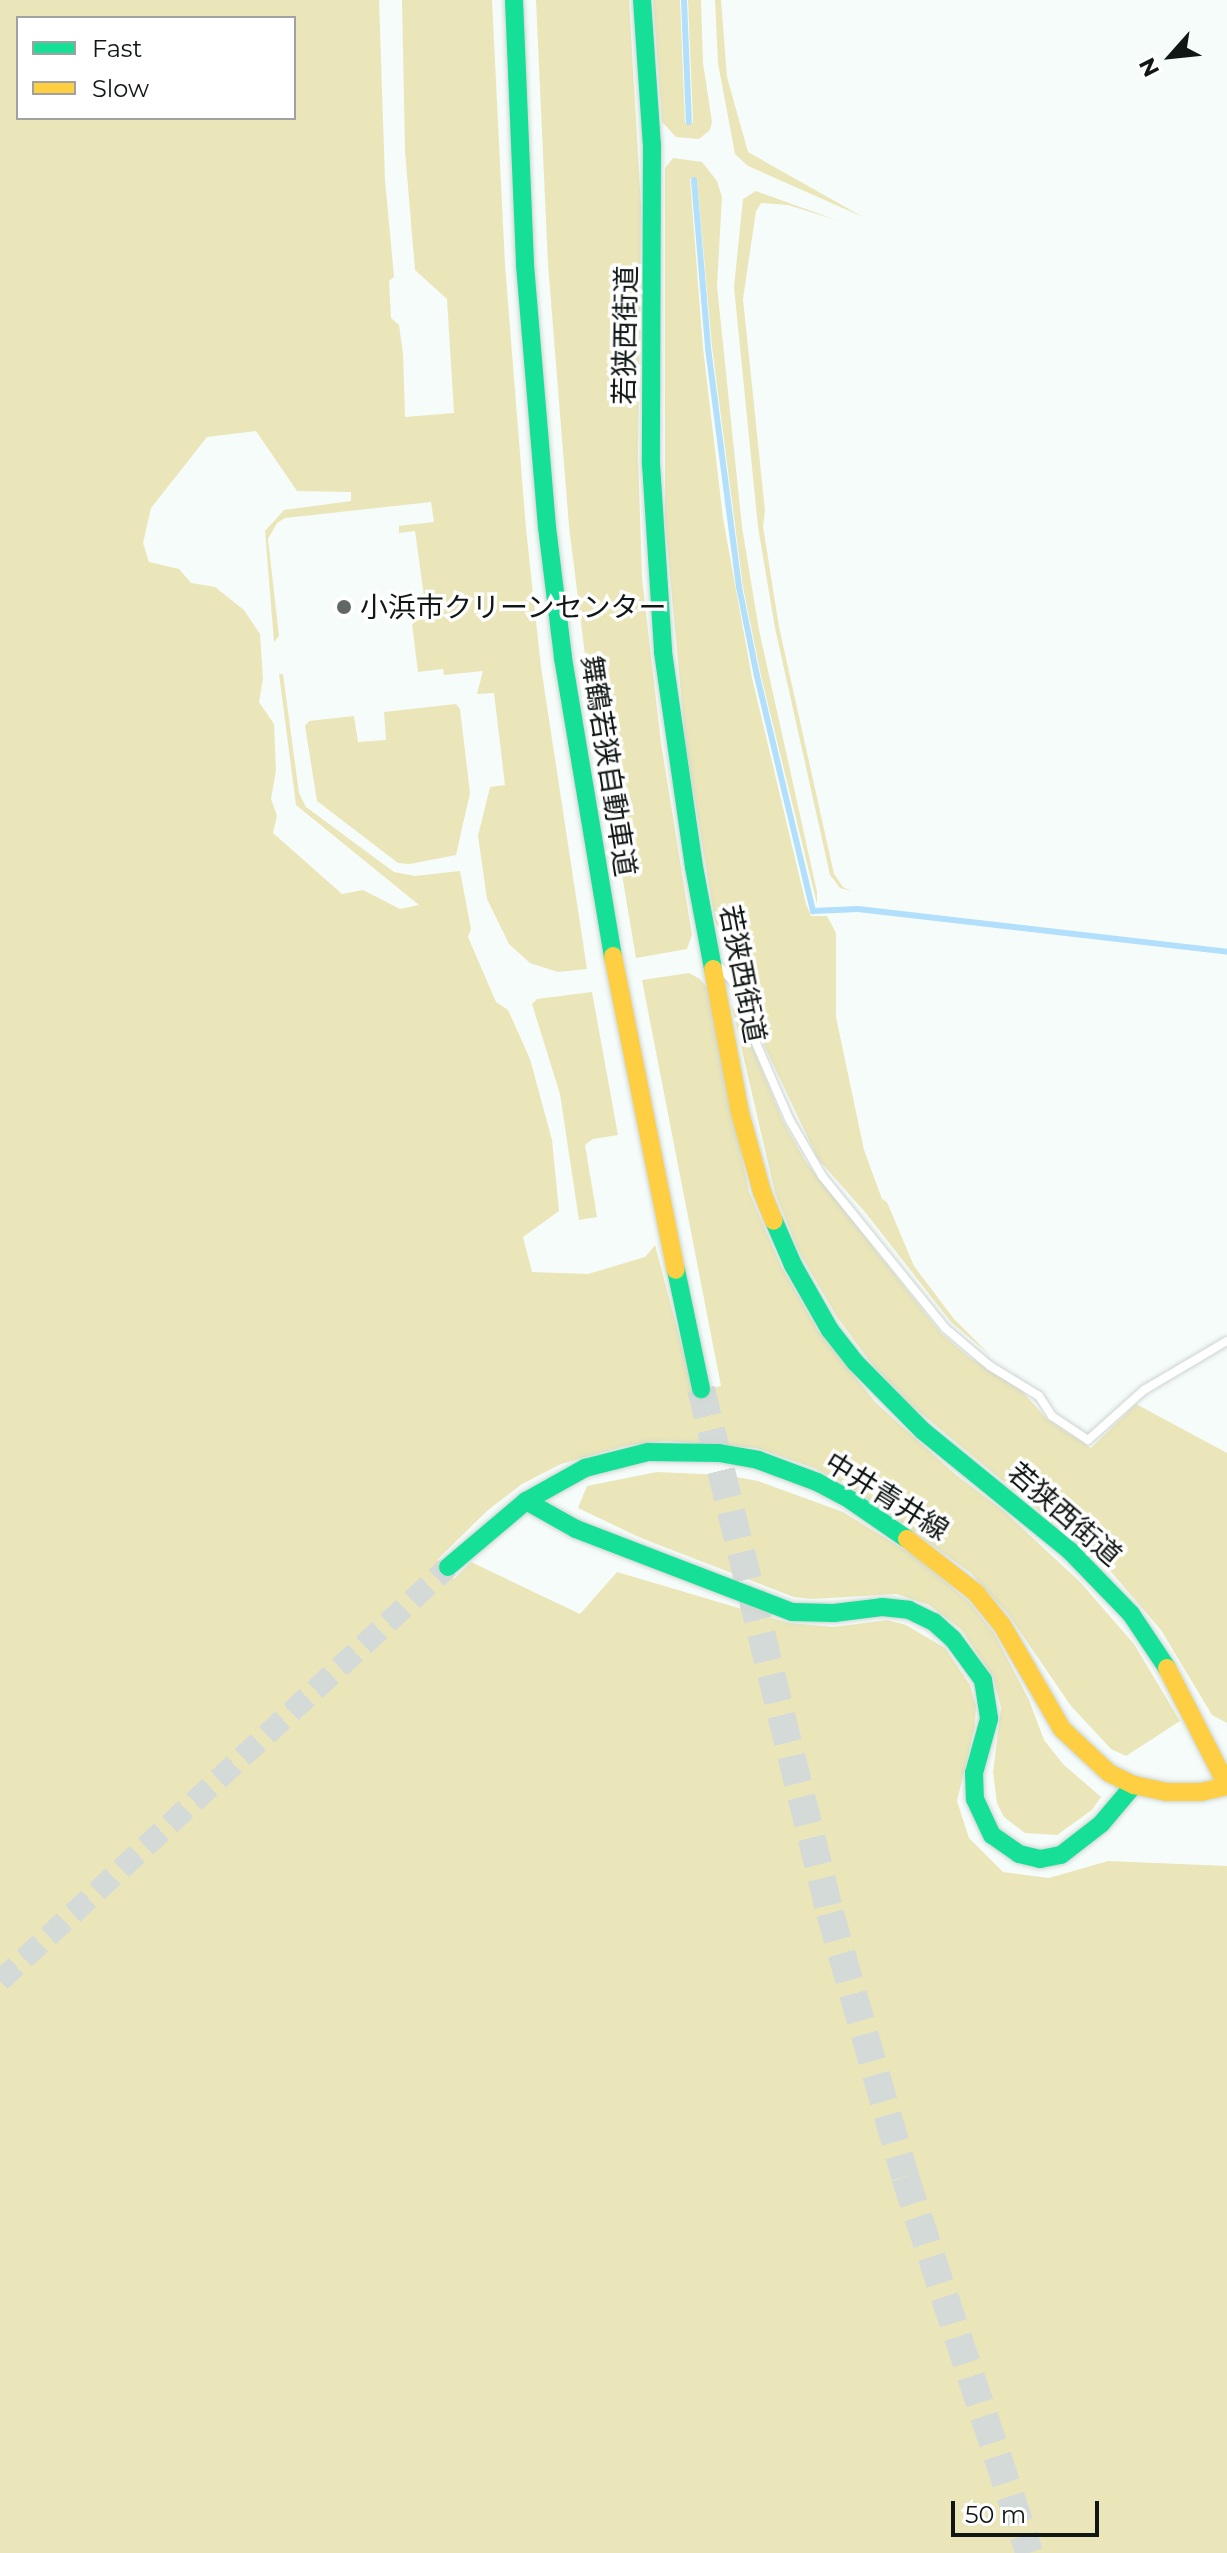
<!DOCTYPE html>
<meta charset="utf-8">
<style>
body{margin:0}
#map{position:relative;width:1227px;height:2553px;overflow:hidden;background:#f6fcf9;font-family:Montserrat,"Noto Sans JP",sans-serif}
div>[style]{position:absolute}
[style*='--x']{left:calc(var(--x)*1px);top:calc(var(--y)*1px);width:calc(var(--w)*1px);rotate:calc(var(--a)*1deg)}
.green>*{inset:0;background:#eae6b9}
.stream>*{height:6px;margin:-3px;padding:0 3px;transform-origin:3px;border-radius:3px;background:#b1dffc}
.secondary-tunnel>*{height:22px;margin-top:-11px;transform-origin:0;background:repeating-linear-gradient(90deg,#d4dad7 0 22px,transparent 0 33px)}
.highway-tunnel>*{height:28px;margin-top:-14px;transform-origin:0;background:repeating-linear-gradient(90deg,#d4dad7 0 28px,transparent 0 42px)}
.roads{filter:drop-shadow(0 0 2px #cdd4d1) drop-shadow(0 0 2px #cdd4d1)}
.lane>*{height:8px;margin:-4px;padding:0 4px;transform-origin:4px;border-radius:4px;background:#fefffe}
.fast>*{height:18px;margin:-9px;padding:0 9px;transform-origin:9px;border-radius:9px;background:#16e098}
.slow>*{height:18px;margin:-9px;padding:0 9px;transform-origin:9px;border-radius:9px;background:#ffcf43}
.dots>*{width:22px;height:22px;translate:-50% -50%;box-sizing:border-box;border:4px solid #fff;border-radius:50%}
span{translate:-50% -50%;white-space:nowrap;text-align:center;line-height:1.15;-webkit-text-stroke:7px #fff;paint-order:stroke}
.street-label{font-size:28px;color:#101714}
.poi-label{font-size:28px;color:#101714}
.left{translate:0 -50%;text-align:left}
.legend{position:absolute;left:16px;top:16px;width:280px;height:104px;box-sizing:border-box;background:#fff;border:2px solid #9fa2a1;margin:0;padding:10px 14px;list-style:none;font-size:24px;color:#101714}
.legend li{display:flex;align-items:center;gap:16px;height:40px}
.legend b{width:40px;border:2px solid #9fa2a1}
.north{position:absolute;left:1131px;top:16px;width:80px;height:80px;-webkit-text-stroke:6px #fff;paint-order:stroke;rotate:243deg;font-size:22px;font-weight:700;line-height:32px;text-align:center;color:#101714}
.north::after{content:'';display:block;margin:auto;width:28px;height:36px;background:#101714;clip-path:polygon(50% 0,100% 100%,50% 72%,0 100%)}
.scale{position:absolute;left:951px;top:2501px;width:148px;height:36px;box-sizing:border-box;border:4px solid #101714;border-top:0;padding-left:10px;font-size:24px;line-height:28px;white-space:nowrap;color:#101714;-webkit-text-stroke:6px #fff;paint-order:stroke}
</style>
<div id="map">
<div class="green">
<div style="clip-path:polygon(evenodd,0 0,379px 0,385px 180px,394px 277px,389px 281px,391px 318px,399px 325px,403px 354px,405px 417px,454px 413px,447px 299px,415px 270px,405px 151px,402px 0,492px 0,505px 265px,526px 529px,541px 667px,587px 969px,558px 972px,530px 963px,509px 944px,487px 899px,478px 836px,490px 787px,505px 785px,494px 693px,477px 694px,483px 671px,444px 675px,443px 669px,418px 672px,409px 599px,424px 596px,415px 531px,399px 533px,399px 526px,434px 522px,431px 502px,285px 518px,277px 523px,268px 539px,279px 636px,274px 642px,265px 531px,284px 510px,351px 501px,351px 492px,297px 491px,256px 431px,207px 437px,151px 508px,143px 543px,149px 562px,179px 569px,191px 583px,215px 587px,244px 610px,260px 634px,263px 679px,259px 702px,274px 724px,276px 770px,271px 799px,277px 816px,273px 833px,342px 894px,363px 890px,400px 909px,419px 905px,296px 805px,279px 674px,283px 674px,299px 793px,306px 807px,394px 872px,415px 876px,460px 871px,471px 929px,468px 937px,496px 1002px,508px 1010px,530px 1059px,552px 1140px,559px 1211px,523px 1237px,532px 1272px,588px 1274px,645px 1257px,655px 1245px,694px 1392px,721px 1386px,642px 980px,689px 973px,700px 979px,707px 987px,749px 1192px,781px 1266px,819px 1332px,876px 1403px,955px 1474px,1005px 1512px,1081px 1583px,1134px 1644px,1180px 1721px,1126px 1756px,1111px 1749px,1071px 1706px,1008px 1614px,971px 1573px,849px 1486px,814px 1468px,757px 1448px,664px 1441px,625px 1446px,561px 1464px,522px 1484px,488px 1510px,437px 1560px,454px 1579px,471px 1562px,580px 1614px,617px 1572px,789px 1623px,834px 1627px,887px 1620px,906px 1625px,945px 1648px,970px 1685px,976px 1706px,975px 1726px,957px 1801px,969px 1838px,1003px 1872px,1049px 1878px,1108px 1861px,1227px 1866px,1227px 2553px,0 2553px,0 0,18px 18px,294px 18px,294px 118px,18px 118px,18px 18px)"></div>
<div style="clip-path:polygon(536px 0,629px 0,641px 206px,638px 457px,642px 578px,661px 743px,692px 935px,687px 949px,636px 958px,585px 655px,569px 526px,548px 264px)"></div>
<div style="clip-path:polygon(653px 0,680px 0,685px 123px,693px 123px,688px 0,701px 0,703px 63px,712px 122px,710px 130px,699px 139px,676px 137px,662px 122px)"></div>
<div style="clip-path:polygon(715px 0,721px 0,727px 77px,748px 152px,863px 217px,748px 166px,735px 154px,718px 63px)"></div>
<div style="clip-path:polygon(673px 158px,702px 162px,717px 181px,722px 197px,717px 286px,742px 527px,759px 630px,817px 892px,817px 904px,761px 676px,743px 587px,712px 347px,697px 179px,690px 179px,703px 348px,723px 518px,752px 678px,806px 904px,811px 916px,827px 916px,836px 933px,836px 1017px,864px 1150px,882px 1199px,887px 1202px,914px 1266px,954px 1319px,990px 1355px,951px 1322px,865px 1212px,818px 1159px,763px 1043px,747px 980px,715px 921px,686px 748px,665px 522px,665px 168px)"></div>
<div style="clip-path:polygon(756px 191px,839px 221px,788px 205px,761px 203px,756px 211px,743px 299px,765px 511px,763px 526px,779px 627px,834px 874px,843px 887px,851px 891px,840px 888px,830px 875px,775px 628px,758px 527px,734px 287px,743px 199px)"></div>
<div style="clip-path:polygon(456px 704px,460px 709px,470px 793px,456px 855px,410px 864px,398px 863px,317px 801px,305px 726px,309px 721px,354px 716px,358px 742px,386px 740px,384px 712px)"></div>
<div style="clip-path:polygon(592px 992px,618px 1135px,593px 1139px,585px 1145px,597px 1217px,579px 1220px,560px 1094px,532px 1004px,537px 999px)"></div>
<div style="clip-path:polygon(732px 1007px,738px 1012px,783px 1121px,806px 1162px,941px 1333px,969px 1357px,1020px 1389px,1047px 1419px,1091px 1448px,1136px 1404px,1227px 1453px,1227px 1723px,1212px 1715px,1161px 1630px,1107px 1567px,911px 1405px,871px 1363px,837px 1317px,799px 1252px,775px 1193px)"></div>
<div style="clip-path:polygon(657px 1472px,725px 1475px,758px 1481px,843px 1512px,916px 1557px,969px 1602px,994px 1633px,1029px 1700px,1044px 1740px,1063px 1764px,1101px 1797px,1092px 1810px,1057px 1835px,1025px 1833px,1004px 1817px,997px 1803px,993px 1772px,1001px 1708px,993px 1677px,961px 1629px,929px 1605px,897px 1594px,812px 1599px,794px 1597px,641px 1538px,578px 1508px,587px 1486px)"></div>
</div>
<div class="stream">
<div style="--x:684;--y:0;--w:122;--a:87.7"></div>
<div style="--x:694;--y:180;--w:169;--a:85.2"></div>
<div style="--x:708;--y:348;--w:241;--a:82.6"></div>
<div style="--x:739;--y:587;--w:91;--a:78.6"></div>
<div style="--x:757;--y:676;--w:242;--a:76.6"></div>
<div style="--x:813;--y:911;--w:45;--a:-2.5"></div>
<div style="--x:858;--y:909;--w:371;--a:6.6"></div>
</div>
<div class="secondary-tunnel">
<div style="--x:0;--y:1981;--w:610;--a:-42.74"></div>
</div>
<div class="highway-tunnel">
<div style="--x:701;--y:1389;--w:540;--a:76.17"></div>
<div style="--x:830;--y:1913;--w:274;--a:74.1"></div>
<div style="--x:905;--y:2177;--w:396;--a:71.7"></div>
</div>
<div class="roads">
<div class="lane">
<div style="--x:720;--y:967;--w:30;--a:48"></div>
<div style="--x:740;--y:989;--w:56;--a:73.5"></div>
<div style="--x:756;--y:1043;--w:83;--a:66.5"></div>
<div style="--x:789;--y:1119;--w:66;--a:59.9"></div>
<div style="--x:822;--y:1176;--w:196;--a:51"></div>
<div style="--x:945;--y:1328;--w:59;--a:40.2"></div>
<div style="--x:990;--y:1366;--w:57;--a:31.5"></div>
<div style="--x:1039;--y:1396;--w:24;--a:57"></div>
<div style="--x:1052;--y:1416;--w:43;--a:33.7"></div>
<div style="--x:1088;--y:1440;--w:75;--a:-41.8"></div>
<div style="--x:1144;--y:1390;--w:96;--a:-30.6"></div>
</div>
<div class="fast">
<div style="--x:514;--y:0;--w:265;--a:87.6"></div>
<div style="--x:525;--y:265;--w:263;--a:85.2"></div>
<div style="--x:547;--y:527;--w:132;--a:83"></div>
<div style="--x:563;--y:658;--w:302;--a:80.5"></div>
<div style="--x:642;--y:0;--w:145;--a:86.1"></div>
<div style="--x:652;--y:145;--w:319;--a:90.2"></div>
<div style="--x:651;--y:464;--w:188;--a:86.3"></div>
<div style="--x:663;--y:652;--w:217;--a:81.8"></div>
<div style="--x:694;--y:867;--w:104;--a:79.4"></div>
<div style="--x:774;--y:1221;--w:48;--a:66.6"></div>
<div style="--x:793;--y:1265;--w:75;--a:60.4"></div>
<div style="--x:830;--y:1330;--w:41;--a:52"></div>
<div style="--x:855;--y:1362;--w:97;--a:45.4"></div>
<div style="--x:923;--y:1431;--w:190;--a:39.2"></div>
<div style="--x:1070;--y:1551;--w:88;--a:45.9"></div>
<div style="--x:1131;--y:1614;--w:65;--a:56.3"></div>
<div style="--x:676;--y:1270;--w:122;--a:78.1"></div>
<div style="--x:526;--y:1501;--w:57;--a:29.2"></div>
<div style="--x:576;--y:1529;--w:231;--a:21"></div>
<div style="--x:792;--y:1612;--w:42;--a:1.4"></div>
<div style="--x:834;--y:1613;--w:48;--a:-7.1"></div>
<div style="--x:882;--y:1607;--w:27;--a:6"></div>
<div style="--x:909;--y:1610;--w:28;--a:26"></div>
<div style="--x:934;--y:1622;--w:25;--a:42"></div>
<div style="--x:953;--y:1639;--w:51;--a:53.8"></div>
<div style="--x:983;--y:1680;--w:39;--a:81"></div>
<div style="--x:989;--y:1719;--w:56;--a:105.5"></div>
<div style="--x:974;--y:1773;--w:26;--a:88"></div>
<div style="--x:975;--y:1799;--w:40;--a:65"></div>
<div style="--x:992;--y:1835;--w:33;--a:35"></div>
<div style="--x:1019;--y:1854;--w:22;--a:13"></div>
<div style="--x:1040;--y:1859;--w:21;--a:-11"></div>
<div style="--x:1061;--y:1855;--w:51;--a:-37.8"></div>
<div style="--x:1101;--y:1824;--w:51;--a:-49.8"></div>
<div style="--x:448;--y:1567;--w:102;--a:-40.2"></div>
<div style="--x:526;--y:1501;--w:68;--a:-29.2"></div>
<div style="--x:585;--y:1468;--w:65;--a:-14.3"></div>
<div style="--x:648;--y:1452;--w:71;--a:0.8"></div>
<div style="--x:719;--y:1453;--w:40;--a:10"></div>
<div style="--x:758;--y:1460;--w:63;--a:20.4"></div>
<div style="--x:817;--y:1482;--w:36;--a:28"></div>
<div style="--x:849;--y:1499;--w:70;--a:34.6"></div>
</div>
<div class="slow">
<div style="--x:613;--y:956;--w:320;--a:78.7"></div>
<div style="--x:713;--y:969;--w:147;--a:79.4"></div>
<div style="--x:740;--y:1113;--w:82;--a:74.4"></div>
<div style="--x:762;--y:1192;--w:31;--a:68"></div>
<div style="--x:907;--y:1539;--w:88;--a:38"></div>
<div style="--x:976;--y:1593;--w:41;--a:50.9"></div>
<div style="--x:1002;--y:1625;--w:120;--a:60"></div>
<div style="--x:1062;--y:1729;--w:64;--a:43.1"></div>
<div style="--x:1109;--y:1773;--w:28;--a:26"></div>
<div style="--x:1134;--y:1785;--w:33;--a:12"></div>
<div style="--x:1166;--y:1792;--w:35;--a:0"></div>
<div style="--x:1201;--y:1792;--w:27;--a:-13"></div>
<div style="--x:1167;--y:1668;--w:131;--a:62.9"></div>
</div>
</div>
<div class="dots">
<div style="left:344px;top:607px;background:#606764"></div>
</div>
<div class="street-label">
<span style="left:625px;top:335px;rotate:-89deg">若狭西街道</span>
<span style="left:609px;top:766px;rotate:81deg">舞鶴若狭自動車道</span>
<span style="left:743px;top:974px;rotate:79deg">若狭西街道</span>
<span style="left:887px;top:1496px;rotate:32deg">中井青井線</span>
<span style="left:1065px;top:1514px;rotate:41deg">若狭西街道</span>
</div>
<div class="poi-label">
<span class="left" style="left:360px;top:607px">小浜市クリーンセンター</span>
</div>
<ul class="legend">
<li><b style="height:10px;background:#16e098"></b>Fast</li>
<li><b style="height:10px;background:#ffcf43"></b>Slow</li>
</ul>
<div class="north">N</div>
<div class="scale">50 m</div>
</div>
